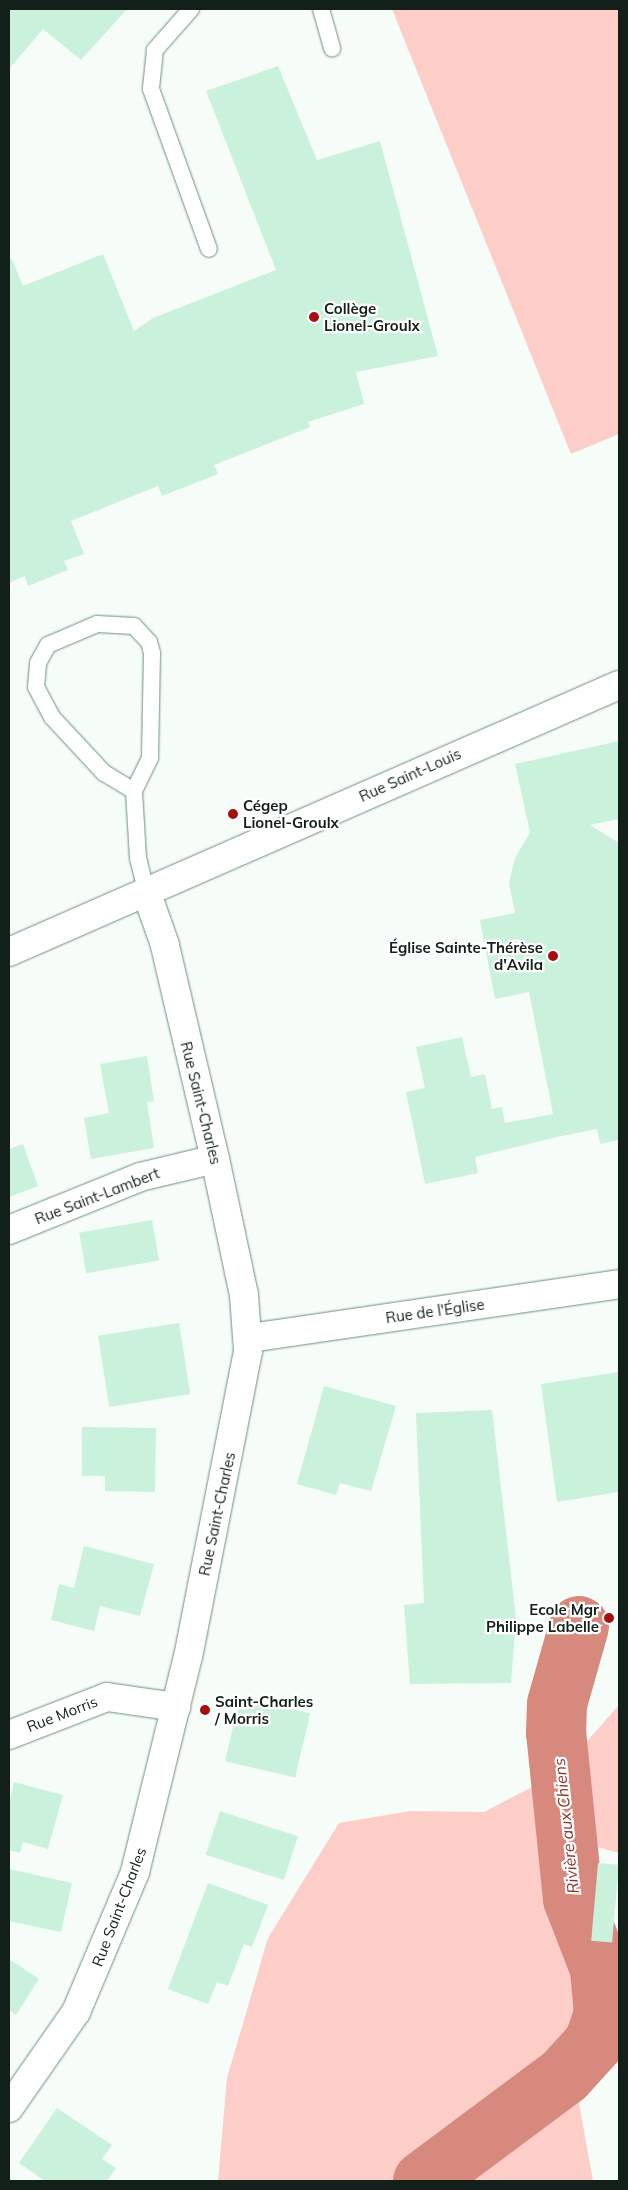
<!DOCTYPE html>
<meta charset="utf-8">
<style>
body{margin:0}
#map{position:relative;width:628px;height:2190px;overflow:hidden;background:#f6fdf9;font-family:Mulish,sans-serif}
div>[style]{position:absolute}
[style*='--x']{left:calc(var(--x)*1px);top:calc(var(--y)*1px);width:calc(var(--w)*1px);rotate:calc(var(--a)*1deg)}
.green>*{inset:0;background:#fccec7}
.river>*{height:60px;margin:-30px;padding:0 30px;transform-origin:30px;border-radius:30px;background:#d7897e}
.building>*{inset:0;background:#caf1db;transform-origin:0 0}
.roads{filter:drop-shadow(0 0 1px #6d907d) drop-shadow(0 0 1px #6d907d)}
.service>*{height:16px;margin:-8px;padding:0 8px;transform-origin:8px;border-radius:8px;background:#fff}
.minor>*{height:28px;margin:-14px;padding:0 14px;transform-origin:14px;border-radius:14px;background:#fff}
.tertiary>*{height:28px;margin:-14px;padding:0 14px;transform-origin:14px;border-radius:14px;background:#fff}
.dots>*{width:14px;height:14px;translate:-50% -50%;box-sizing:border-box;border:2px solid #fff;border-radius:50%}
span{translate:-50% -50%;white-space:nowrap;text-align:center;line-height:1.15;-webkit-text-stroke:4.5px #fff;paint-order:stroke}
.poi-label{font-size:15px;color:#122019;font-weight:700}
.left{translate:0 -50%;text-align:left}
.right{translate:-100% -50%;text-align:right}
.street-label{font-size:15px;color:#122019}
.water-label{font-size:16px;color:#8d3128;font-style:italic}
.frame{position:absolute;inset:0;border:10px solid #122019;pointer-events:none}
</style>
<div id="map">
<div class="green">
<div style="clip-path:polygon(392px 9px,619px 9px,619px 434px,571px 454px)"></div>
<div style="clip-path:polygon(619px 1705px,619px 1853px,597px 1847px,566px 1939px,619px 1978px,612px 2037px,579px 2103px,593px 2181px,218px 2181px,227px 2078px,268px 1938px,339px 1823px,410px 1811px,484px 1812px,559px 1773px)"></div>
</div>
<div class="river">
<div style="--x:423;--y:2181;--w:177;--a:-36.7"></div>
<div style="--x:565;--y:2075;--w:43;--a:-47.8"></div>
<div style="--x:594;--y:2043;--w:31;--a:-71"></div>
<div style="--x:604;--y:2014;--w:45;--a:-95.1"></div>
<div style="--x:600;--y:1969;--w:75;--a:-111.1"></div>
<div style="--x:573;--y:1899;--w:167;--a:-95.8"></div>
<div style="--x:556;--y:1733;--w:29;--a:-88"></div>
<div style="--x:557;--y:1704;--w:81;--a:-74.2"></div>
</div>
<div class="building">
<div style="clip-path:polygon(9px 9px,127px 9px,81px 60px,43px 29px,9px 69px)"></div>
<div style="clip-path:polygon(278px 66px,317px 160px,380px 141px,438px 356px,356px 372px,364px 404px,308px 422px,310px 427px,214px 465px,218px 474px,162px 496px,158px 486px,71px 521px,84px 554px,64px 561px,68px 570px,28px 586px,25px 576px,9px 583px,9px 260px,12px 259px,23px 286px,103px 254px,134px 331px,153px 318px,276px 270px,206px 91px)"></div>
<div style="clip-path:polygon(619px 741px,619px 819px,590px 825px,619px 843px,619px 1140px,600px 1144px,597px 1129px,557px 1137px,475px 1157px,478px 1173px,425px 1184px,406px 1092px,425px 1088px,416px 1047px,462px 1037px,471px 1077px,485px 1074px,492px 1109px,502px 1107px,505px 1123px,553px 1114px,529px 992px,495px 999px,480px 920px,515px 913px,509px 883px,515px 858px,530px 833px,515px 764px)"></div>
<div style="clip-path:polygon(147px 1056px,154px 1101px,147px 1102px,154px 1148px,91px 1159px,84px 1118px,109px 1113px,100px 1064px)"></div>
<div style="clip-path:polygon(23px 1144px,38px 1186px,9px 1197px,9px 1149px)"></div>
<div style="left:152px;top:1220px;width:41px;height:74px;rotate:80deg"></div>
<div style="left:179px;top:1323px;width:72px;height:82px;rotate:81deg"></div>
<div style="clip-path:polygon(619px 1372px,619px 1492px,557px 1502px,541px 1384px)"></div>
<div style="clip-path:polygon(324px 1386px,396px 1406px,371px 1491px,340px 1483px,336px 1495px,297px 1484px)"></div>
<div style="clip-path:polygon(492px 1410px,516px 1618px,511px 1683px,410px 1684px,404px 1605px,424px 1603px,416px 1413px)"></div>
<div style="clip-path:polygon(82px 1427px,156px 1428px,155px 1492px,105px 1491px,105px 1476px,82px 1476px)"></div>
<div style="clip-path:polygon(84px 1546px,154px 1564px,140px 1616px,100px 1606px,94px 1631px,51px 1620px,59px 1584px,74px 1588px)"></div>
<div style="left:240px;top:1697px;width:72px;height:66px;rotate:13deg"></div>
<div style="clip-path:polygon(14px 1782px,63px 1795px,48px 1849px,23px 1842px,20px 1853px,9px 1850px,9px 1804px)"></div>
<div style="left:220px;top:1811px;width:82px;height:46px;rotate:18deg"></div>
<div style="left:598px;top:1863px;width:21px;height:78px;rotate:5deg"></div>
<div style="clip-path:polygon(9px 1869px,72px 1883px,61px 1932px,9px 1921px)"></div>
<div style="clip-path:polygon(208px 1883px,268px 1905px,252px 1947px,244px 1944px,228px 1986px,217px 1982px,208px 2004px,168px 1989px)"></div>
<div style="clip-path:polygon(9px 1959px,39px 1979px,16px 2015px,9px 2010px)"></div>
<div style="clip-path:polygon(57px 2108px,112px 2145px,102px 2159px,116px 2168px,107px 2181px,45px 2181px,19px 2163px)"></div>
</div>
<div class="roads">
<div class="service">
<div style="--x:191;--y:9;--w:55;--a:131.3"></div>
<div style="--x:155;--y:50;--w:39;--a:96"></div>
<div style="--x:151;--y:89;--w:170;--a:70.1"></div>
<div style="--x:321;--y:9;--w:41;--a:74.2"></div>
<div style="--x:134;--y:791;--w:35;--a:-149"></div>
<div style="--x:104;--y:773;--w:76;--a:-132.9"></div>
<div style="--x:52;--y:717;--w:34;--a:-118"></div>
<div style="--x:36;--y:687;--w:24;--a:-85"></div>
<div style="--x:38;--y:663;--w:21;--a:-61"></div>
<div style="--x:48;--y:645;--w:53;--a:-23.2"></div>
<div style="--x:97;--y:624;--w:37;--a:3"></div>
<div style="--x:134;--y:626;--w:22;--a:47"></div>
<div style="--x:149;--y:642;--w:11;--a:75"></div>
<div style="--x:152;--y:653;--w:105;--a:91.1"></div>
<div style="--x:150;--y:758;--w:37;--a:116"></div>
<div style="--x:134;--y:791;--w:67;--a:86.6"></div>
<div style="--x:138;--y:858;--w:37;--a:76"></div>
</div>
<div class="minor">
<div style="--x:9;--y:1230;--w:141;--a:-22"></div>
<div style="--x:140;--y:1177;--w:77;--a:-13.5"></div>
<div style="--x:9;--y:1735;--w:105;--a:-21.2"></div>
<div style="--x:107;--y:1697;--w:70;--a:8.2"></div>
</div>
<div class="tertiary">
<div style="--x:9;--y:952;--w:666;--a:-23.64"></div>
<div style="--x:250;--y:1338;--w:373;--a:-8.3"></div>
<div style="--x:9;--y:2108;--w:117;--a:-55.1"></div>
<div style="--x:76;--y:2012;--w:152;--a:-67.1"></div>
<div style="--x:135;--y:1872;--w:221;--a:-76.2"></div>
<div style="--x:188;--y:1657;--w:312;--a:-78.9"></div>
<div style="--x:248;--y:1351;--w:56;--a:-94.1"></div>
<div style="--x:244;--y:1295;--w:139;--a:-102"></div>
<div style="--x:215;--y:1159;--w:220;--a:-103.2"></div>
<div style="--x:165;--y:945;--w:54;--a:-109.4"></div>
</div>
</div>
<div class="dots">
<div style="left:314px;top:317px;background:#a5100e"></div>
<div style="left:233px;top:814px;background:#a5100e"></div>
<div style="left:553px;top:956px;background:#a5100e"></div>
<div style="left:609px;top:1618px;background:#a5100e"></div>
<div style="left:205px;top:1710px;background:#a5100e"></div>
</div>
<div class="poi-label">
<span class="left" style="left:324px;top:317px">Collège<br>Lionel-Groulx</span>
<span class="left" style="left:243px;top:814px">Cégep<br>Lionel-Groulx</span>
<span class="right" style="left:543px;top:956px">Église Sainte-Thérèse<br>d'Avila</span>
<span class="right" style="left:599px;top:1618px">Ecole Mgr<br>Philippe Labelle</span>
<span class="left" style="left:215px;top:1710px">Saint-Charles<br>/ Morris</span>
</div>
<div class="street-label">
<span style="left:410px;top:775px;rotate:-24deg">Rue Saint-Louis</span>
<span style="left:201px;top:1103px;rotate:76deg">Rue Saint-Charles</span>
<span style="left:97px;top:1196px;rotate:-21deg">Rue Saint-Lambert</span>
<span style="left:435px;top:1311px;rotate:-8deg">Rue de l'Église</span>
<span style="left:217px;top:1514px;rotate:-78deg">Rue Saint-Charles</span>
<span style="left:62px;top:1714px;rotate:-21deg">Rue Morris</span>
<span style="left:119px;top:1907px;rotate:-69deg">Rue Saint-Charles</span>
</div>
<div class="water-label">
<span style="left:566px;top:1826px;rotate:-96deg">Rivière aux Chiens</span>
</div>
<div class="frame"></div>
</div>
